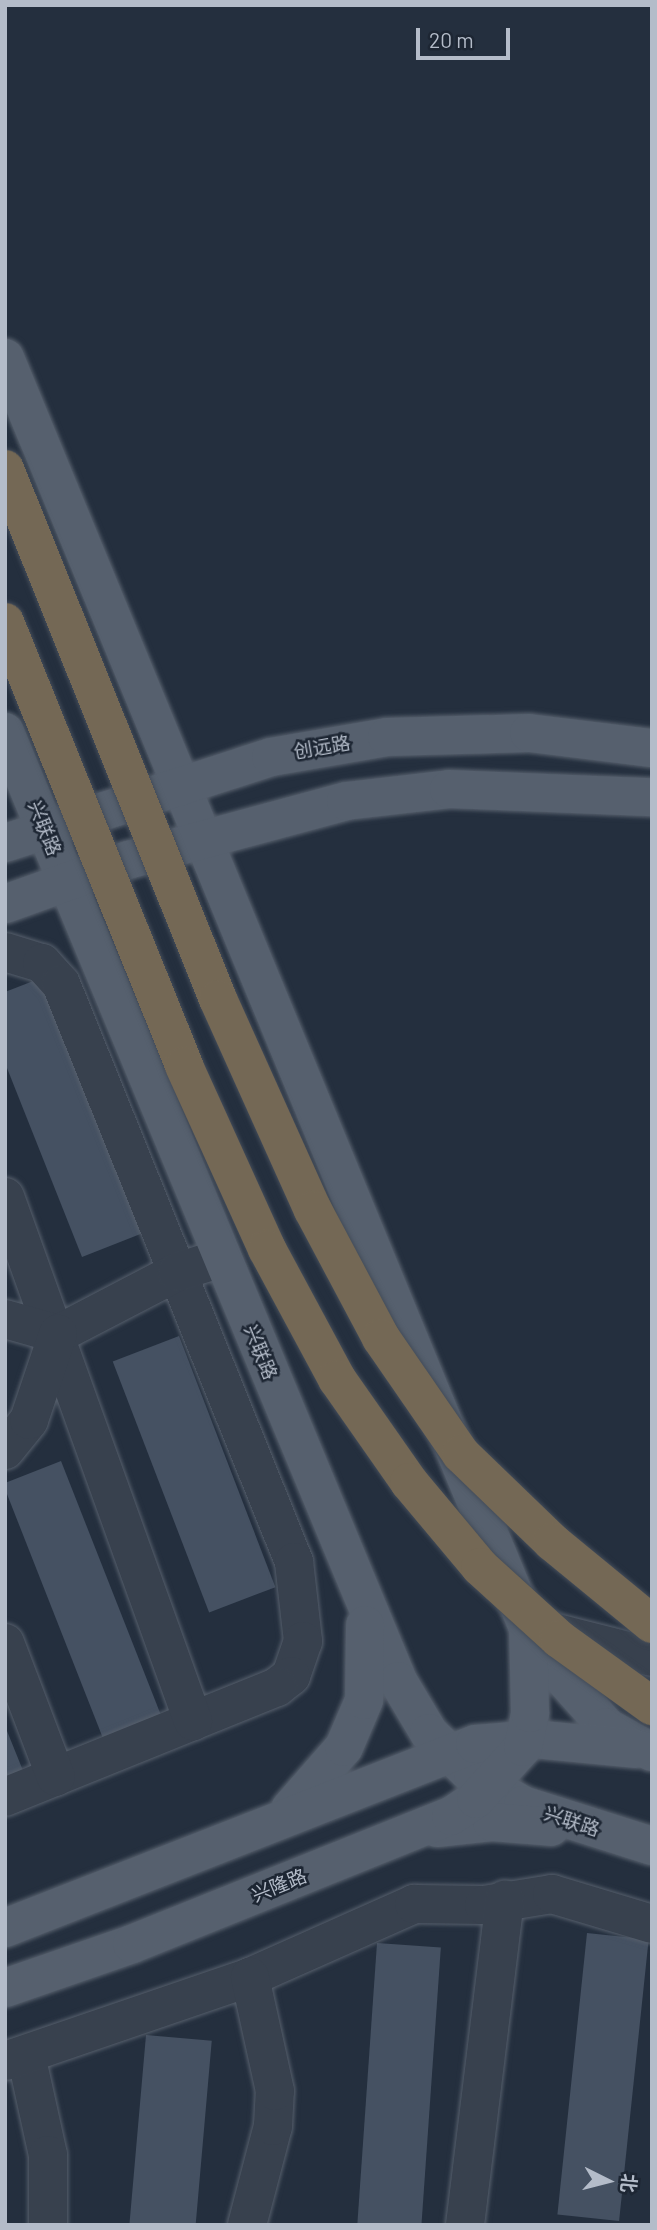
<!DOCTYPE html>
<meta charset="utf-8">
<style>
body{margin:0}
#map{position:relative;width:657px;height:2230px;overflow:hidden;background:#242f3e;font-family:Barlow,"Noto Sans SC",sans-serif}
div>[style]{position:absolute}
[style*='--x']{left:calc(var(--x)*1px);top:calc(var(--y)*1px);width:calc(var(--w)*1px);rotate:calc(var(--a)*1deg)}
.building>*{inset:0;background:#455162;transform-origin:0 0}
.roads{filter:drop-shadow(0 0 2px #565f6c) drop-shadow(0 0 2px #565f6c)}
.minor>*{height:38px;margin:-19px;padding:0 19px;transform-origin:19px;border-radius:19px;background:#38414e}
.major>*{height:38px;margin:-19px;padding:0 19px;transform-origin:19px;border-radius:19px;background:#56606e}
.bridges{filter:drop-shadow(0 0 2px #434c59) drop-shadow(0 0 2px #434c59)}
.highway-bridge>*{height:38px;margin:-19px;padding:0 19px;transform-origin:19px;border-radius:19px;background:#746855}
span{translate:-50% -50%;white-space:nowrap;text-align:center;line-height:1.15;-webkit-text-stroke:5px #1d2633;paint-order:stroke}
.street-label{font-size:19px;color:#b4bcc9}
.frame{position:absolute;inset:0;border:7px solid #b4bcc9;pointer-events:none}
.north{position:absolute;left:573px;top:2146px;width:70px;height:70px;-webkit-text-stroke:5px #1d2633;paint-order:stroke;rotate:96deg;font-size:19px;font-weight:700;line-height:28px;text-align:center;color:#b4bcc9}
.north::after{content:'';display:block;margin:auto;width:24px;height:32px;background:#b4bcc9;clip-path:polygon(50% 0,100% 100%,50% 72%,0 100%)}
.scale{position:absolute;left:416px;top:28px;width:94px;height:32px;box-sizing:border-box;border:4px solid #b4bcc9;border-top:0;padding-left:9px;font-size:21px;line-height:24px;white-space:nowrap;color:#b4bcc9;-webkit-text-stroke:5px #1d2633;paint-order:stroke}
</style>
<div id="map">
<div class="building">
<div style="clip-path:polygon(41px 978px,143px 1233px,82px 1257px,5px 1063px,5px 992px)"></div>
<div style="left:179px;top:1336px;width:269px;height:71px;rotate:69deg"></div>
<div style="clip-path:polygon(61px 1461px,166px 1728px,108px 1751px,5px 1489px,5px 1483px)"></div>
<div style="clip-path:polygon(5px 1726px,28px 1783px,5px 1792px)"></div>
<div style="left:587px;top:1933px;width:62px;height:283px;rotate:6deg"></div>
<div style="left:377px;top:1943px;width:64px;height:282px;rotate:4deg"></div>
<div style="left:146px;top:2035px;width:66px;height:191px;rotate:5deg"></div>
</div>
<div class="roads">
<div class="minor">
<div style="--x:5;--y:952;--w:39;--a:17"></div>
<div style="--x:42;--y:963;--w:28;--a:48"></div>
<div style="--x:61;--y:984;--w:623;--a:68.04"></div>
<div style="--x:294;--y:1562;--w:80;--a:83.5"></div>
<div style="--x:303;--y:1641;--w:37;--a:109"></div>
<div style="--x:291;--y:1676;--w:18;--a:142"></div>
<div style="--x:277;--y:1687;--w:293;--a:158"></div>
<div style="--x:5;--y:1197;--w:557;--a:70.26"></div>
<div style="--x:5;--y:1319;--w:55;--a:15.8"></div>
<div style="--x:58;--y:1334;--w:134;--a:-27.5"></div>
<div style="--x:177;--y:1272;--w:47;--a:-17.3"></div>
<div style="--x:5;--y:1450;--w:38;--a:-51"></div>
<div style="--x:29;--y:1420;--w:91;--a:-71.4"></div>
<div style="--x:545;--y:1630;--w:110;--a:14.2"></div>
<div style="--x:5;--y:1643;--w:143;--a:69.2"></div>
<div style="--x:26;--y:2055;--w:102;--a:77.6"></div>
<div style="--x:48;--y:2155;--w:70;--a:90"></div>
<div style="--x:5;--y:2061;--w:259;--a:-18.9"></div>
<div style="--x:250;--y:1977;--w:180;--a:-24"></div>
<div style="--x:414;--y:1904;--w:70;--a:0.8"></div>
<div style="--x:484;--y:1905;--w:69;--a:-9.2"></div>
<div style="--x:552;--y:1894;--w:104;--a:16.7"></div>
<div style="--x:247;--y:2225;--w:102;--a:-75.3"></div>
<div style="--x:273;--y:2126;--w:35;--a:-87"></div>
<div style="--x:275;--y:2091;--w:117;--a:-102.4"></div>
<div style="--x:465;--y:2225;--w:328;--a:-83"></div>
</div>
<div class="major">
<div style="--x:5;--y:358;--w:1371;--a:67.62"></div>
<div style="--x:527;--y:1626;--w:53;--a:56.6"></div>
<div style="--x:556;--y:1670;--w:76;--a:48.2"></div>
<div style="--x:607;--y:1727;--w:51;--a:29.1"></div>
<div style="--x:5;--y:732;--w:1027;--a:67.5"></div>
<div style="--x:398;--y:1681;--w:61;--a:59.2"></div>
<div style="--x:429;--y:1733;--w:62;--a:44.3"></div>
<div style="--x:473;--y:1776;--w:58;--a:30.1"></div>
<div style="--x:523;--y:1805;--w:135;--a:17.6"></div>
<div style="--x:5;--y:843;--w:280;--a:-17.9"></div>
<div style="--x:271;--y:757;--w:118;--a:-9.8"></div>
<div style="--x:387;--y:737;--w:142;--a:-1.6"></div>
<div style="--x:529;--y:733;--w:124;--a:7"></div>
<div style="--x:5;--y:904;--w:131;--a:-19.7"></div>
<div style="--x:128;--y:860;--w:226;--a:-15.1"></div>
<div style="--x:346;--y:801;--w:104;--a:-6.6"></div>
<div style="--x:449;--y:789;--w:203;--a:2.3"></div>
<div style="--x:290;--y:1809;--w:82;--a:-48.9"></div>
<div style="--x:344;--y:1747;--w:51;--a:-66.9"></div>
<div style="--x:364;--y:1700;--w:75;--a:-89.2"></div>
<div style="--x:437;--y:1828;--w:55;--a:-6.2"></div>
<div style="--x:492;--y:1822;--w:59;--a:4.8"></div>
<div style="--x:5;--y:1928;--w:505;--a:-21.38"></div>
<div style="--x:475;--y:1744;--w:58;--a:-4.9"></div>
<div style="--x:533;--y:1739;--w:104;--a:5.5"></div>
<div style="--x:5;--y:1988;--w:134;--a:-19.1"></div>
<div style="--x:132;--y:1944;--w:344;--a:-21.9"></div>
<div style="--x:451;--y:1816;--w:30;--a:-34"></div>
<div style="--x:476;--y:1799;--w:70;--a:-47.9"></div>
<div style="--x:523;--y:1747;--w:35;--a:-78"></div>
<div style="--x:530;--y:1713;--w:85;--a:-91.3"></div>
</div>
</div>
<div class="bridges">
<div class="highway-bridge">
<div style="--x:5;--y:469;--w:571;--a:68.11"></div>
<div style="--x:218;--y:999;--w:231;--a:65.8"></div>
<div style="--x:313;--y:1210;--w:145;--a:62"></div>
<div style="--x:381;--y:1338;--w:141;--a:55.4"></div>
<div style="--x:461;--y:1454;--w:127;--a:44"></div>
<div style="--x:552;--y:1542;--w:129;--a:39.4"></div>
<div style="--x:5;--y:622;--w:479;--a:68"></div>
<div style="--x:184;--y:1066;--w:201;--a:65.6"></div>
<div style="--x:267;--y:1249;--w:148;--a:61.7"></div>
<div style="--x:337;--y:1379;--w:126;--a:55"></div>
<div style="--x:409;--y:1482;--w:111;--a:50.1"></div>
<div style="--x:480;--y:1567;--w:107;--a:42.3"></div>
<div style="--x:559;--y:1639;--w:115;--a:35.8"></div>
</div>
</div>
<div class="street-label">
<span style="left:322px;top:747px;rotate:-10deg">创远路</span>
<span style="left:45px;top:828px;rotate:68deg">兴联路</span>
<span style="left:261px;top:1352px;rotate:68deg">兴联路</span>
<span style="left:572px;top:1821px;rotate:18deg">兴联路</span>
<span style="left:279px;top:1885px;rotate:-22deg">兴隆路</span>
</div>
<div class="frame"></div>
<div class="north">北</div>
<div class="scale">20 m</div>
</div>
